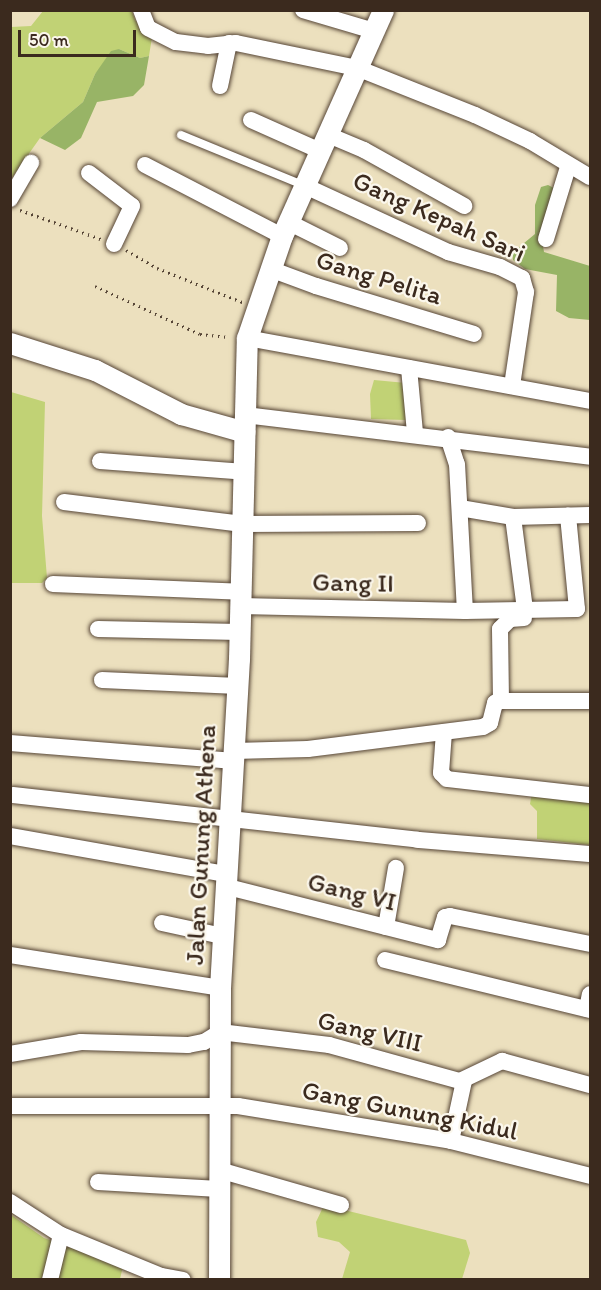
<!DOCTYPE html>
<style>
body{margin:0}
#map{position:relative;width:601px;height:1290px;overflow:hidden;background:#ece0be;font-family:Itim,sans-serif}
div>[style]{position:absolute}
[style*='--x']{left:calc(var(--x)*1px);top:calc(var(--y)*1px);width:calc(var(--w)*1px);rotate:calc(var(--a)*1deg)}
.green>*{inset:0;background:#c1d275}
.forest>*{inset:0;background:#98b466}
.path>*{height:3px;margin-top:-1.5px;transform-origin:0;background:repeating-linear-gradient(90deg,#564536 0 1.5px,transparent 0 6px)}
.roads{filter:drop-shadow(0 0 2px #564536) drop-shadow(0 0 2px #564536)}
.service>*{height:8px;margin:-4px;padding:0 4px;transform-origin:4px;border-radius:4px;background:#fff}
.minor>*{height:16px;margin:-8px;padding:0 8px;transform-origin:8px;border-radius:8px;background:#fff}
.tertiary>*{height:21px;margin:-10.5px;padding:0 10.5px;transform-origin:10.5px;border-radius:10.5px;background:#fff}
span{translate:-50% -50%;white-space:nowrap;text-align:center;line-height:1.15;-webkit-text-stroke:4.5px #fbf7ec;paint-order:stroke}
.street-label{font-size:26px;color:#3b2a1e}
.frame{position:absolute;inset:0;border:12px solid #3b2a1e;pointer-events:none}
.scale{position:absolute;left:18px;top:30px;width:118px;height:27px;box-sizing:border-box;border:3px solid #3b2a1e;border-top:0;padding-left:8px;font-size:18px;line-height:21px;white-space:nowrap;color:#3b2a1e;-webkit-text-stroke:4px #fbf7ec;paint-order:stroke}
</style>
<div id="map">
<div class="green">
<div style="clip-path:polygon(43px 11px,132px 11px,135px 20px,152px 37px,149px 56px,140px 58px,119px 49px,95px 74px,83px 102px,40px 138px,11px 179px,11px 27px,31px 26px)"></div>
<div style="clip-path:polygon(374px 380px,406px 383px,406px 420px,371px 419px,370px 394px)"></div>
<div style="clip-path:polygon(11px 392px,45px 402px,42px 516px,47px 578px,42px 583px,11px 583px)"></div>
<div style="clip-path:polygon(532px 792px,590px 797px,590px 845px,537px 839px,537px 811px,530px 804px)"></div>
<div style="clip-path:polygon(324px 1205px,466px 1240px,470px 1253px,462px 1279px,342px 1279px,350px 1252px,339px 1242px,318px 1237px,316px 1222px)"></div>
<div style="clip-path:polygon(10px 1214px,44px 1238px,123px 1266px,120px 1279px,11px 1279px)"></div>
</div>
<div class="forest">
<div style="clip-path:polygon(119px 49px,140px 58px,149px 56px,144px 85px,133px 96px,97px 102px,81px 138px,65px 150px,40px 138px,83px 102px,95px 74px,111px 51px)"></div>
<div style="clip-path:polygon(548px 185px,554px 188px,542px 240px,544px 252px,590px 266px,590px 320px,569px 318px,556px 311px,557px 275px,525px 269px,513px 260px,512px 253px,535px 234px,535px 205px,541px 187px)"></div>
</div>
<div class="path">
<div style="--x:20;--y:210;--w:86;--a:19.7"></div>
<div style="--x:126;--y:250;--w:36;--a:30"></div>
<div style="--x:157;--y:268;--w:92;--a:21.8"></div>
<div style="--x:95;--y:286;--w:115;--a:24.6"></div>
<div style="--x:200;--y:334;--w:30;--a:6"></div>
</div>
<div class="roads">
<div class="service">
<div style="--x:181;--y:135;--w:132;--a:22.3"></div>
</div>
<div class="minor">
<div style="--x:141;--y:10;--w:19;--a:69"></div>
<div style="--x:148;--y:28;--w:31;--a:27"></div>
<div style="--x:176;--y:42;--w:32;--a:7"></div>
<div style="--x:208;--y:46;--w:28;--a:-6"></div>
<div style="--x:236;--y:43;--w:124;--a:11.7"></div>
<div style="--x:357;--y:68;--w:127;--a:21.7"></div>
<div style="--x:475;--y:115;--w:61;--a:25.3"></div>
<div style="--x:530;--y:141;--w:70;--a:31"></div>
<div style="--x:303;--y:10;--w:74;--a:16.5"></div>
<div style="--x:220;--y:86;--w:44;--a:-78.2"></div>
<div style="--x:251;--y:120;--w:73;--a:24.1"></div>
<div style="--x:326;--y:134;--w:41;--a:22.8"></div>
<div style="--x:364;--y:150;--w:115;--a:29.2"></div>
<div style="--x:145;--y:165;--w:154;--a:27.4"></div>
<div style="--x:89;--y:173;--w:54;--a:37.5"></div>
<div style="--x:132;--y:206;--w:42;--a:115.3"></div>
<div style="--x:303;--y:185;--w:160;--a:24.8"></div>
<div style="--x:448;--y:252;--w:54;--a:16.1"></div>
<div style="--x:500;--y:267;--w:25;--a:27"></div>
<div style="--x:522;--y:278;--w:15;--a:74"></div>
<div style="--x:526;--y:292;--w:95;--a:98.5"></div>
<div style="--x:10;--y:199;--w:42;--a:-59.7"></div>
<div style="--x:288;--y:222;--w:58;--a:26.6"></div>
<div style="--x:546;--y:239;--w:75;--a:-73"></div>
<div style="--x:270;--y:269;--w:49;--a:20.3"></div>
<div style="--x:316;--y:286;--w:165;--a:16.9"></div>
<div style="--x:247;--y:338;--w:349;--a:10.4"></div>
<div style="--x:409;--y:368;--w:65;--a:84.7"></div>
<div style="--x:245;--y:415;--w:348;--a:6.9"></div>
<div style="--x:448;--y:437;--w:28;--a:72"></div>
<div style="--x:457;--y:464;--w:147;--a:86.9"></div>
<div style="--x:100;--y:461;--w:145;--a:4.3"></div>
<div style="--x:64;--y:502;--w:180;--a:7"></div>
<div style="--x:243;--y:524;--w:175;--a:-0.3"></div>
<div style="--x:460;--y:508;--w:54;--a:9.6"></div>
<div style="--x:513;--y:517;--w:77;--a:-1.5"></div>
<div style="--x:513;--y:517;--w:93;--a:82.6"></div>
<div style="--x:53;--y:584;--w:187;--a:2.4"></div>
<div style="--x:240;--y:606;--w:225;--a:1.3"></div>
<div style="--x:465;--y:611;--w:112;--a:-1"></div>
<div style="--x:577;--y:609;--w:94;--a:-95.5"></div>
<div style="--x:98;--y:629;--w:141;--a:1.2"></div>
<div style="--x:102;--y:680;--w:136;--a:2.5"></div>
<div style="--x:501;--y:701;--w:72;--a:-90.8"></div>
<div style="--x:500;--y:629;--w:14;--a:-45"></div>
<div style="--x:510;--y:619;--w:14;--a:-4"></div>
<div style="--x:444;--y:732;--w:41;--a:94.2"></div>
<div style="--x:441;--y:773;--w:8;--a:45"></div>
<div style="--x:447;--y:779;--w:144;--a:6.4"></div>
<div style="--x:10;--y:743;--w:225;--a:4.6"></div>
<div style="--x:234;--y:751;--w:74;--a:-1.5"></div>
<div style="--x:308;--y:749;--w:176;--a:-7.2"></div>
<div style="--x:483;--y:727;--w:8;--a:-30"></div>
<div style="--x:490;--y:723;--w:21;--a:-76"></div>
<div style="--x:495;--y:703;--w:6;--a:-18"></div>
<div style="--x:501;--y:701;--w:89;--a:0"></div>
<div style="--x:13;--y:795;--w:407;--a:6.3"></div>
<div style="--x:418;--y:840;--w:173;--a:4.7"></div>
<div style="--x:10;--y:836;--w:218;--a:10"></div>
<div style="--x:224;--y:886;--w:221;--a:14.2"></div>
<div style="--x:438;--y:940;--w:24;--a:-73"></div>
<div style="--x:445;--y:917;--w:5;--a:-11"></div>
<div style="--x:450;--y:916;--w:143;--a:11.3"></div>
<div style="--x:162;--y:923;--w:61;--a:12.2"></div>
<div style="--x:386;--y:927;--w:60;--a:-80.4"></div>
<div style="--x:10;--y:955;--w:213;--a:8.9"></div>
<div style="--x:385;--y:960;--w:211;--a:13.7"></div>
<div style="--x:587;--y:1009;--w:15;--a:-79"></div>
<div style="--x:10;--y:1054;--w:72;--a:-9.6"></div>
<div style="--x:81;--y:1042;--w:107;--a:1.6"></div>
<div style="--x:188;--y:1045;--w:16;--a:-11"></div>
<div style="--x:204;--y:1042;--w:19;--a:-32"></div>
<div style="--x:220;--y:1032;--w:110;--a:6.8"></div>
<div style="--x:329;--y:1045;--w:136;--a:15.4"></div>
<div style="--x:460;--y:1081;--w:47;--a:-25.5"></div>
<div style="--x:502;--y:1061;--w:91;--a:15.3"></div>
<div style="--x:11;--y:1106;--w:227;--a:0"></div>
<div style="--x:238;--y:1106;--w:216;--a:9.3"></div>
<div style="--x:451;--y:1141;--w:143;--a:14.1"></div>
<div style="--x:451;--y:1141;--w:61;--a:-77.8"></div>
<div style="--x:219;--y:1170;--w:127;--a:16"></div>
<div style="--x:98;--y:1182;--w:121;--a:3.3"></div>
<div style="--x:10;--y:1202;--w:61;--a:32.9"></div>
<div style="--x:61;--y:1235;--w:108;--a:22.3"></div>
<div style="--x:161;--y:1276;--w:22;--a:10"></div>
<div style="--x:50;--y:1280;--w:46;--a:-76.3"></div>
</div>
<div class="tertiary">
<div style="--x:10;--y:343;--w:89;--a:17.6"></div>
<div style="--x:95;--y:370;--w:97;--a:27.1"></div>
<div style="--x:181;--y:414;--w:66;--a:15.7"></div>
<div style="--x:219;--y:1280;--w:292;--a:-89.8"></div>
<div style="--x:220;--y:988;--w:330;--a:-86.7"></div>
<div style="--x:239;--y:659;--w:321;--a:-88.6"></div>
<div style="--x:247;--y:338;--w:108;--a:-71.1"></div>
<div style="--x:282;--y:236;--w:248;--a:-65.9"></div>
</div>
</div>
<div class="street-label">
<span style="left:439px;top:217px;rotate:24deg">Gang Kepah Sari</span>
<span style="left:379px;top:278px;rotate:17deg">Gang Pelita</span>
<span style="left:353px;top:583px;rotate:1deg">Gang II</span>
<span style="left:201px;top:845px;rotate:-87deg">Jalan Gunung Athena</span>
<span style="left:352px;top:892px;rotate:14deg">Gang VI</span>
<span style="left:370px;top:1032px;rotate:13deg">Gang VIII</span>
<span style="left:410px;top:1111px;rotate:11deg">Gang Gunung Kidul</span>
</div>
<div class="frame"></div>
<div class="scale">50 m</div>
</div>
